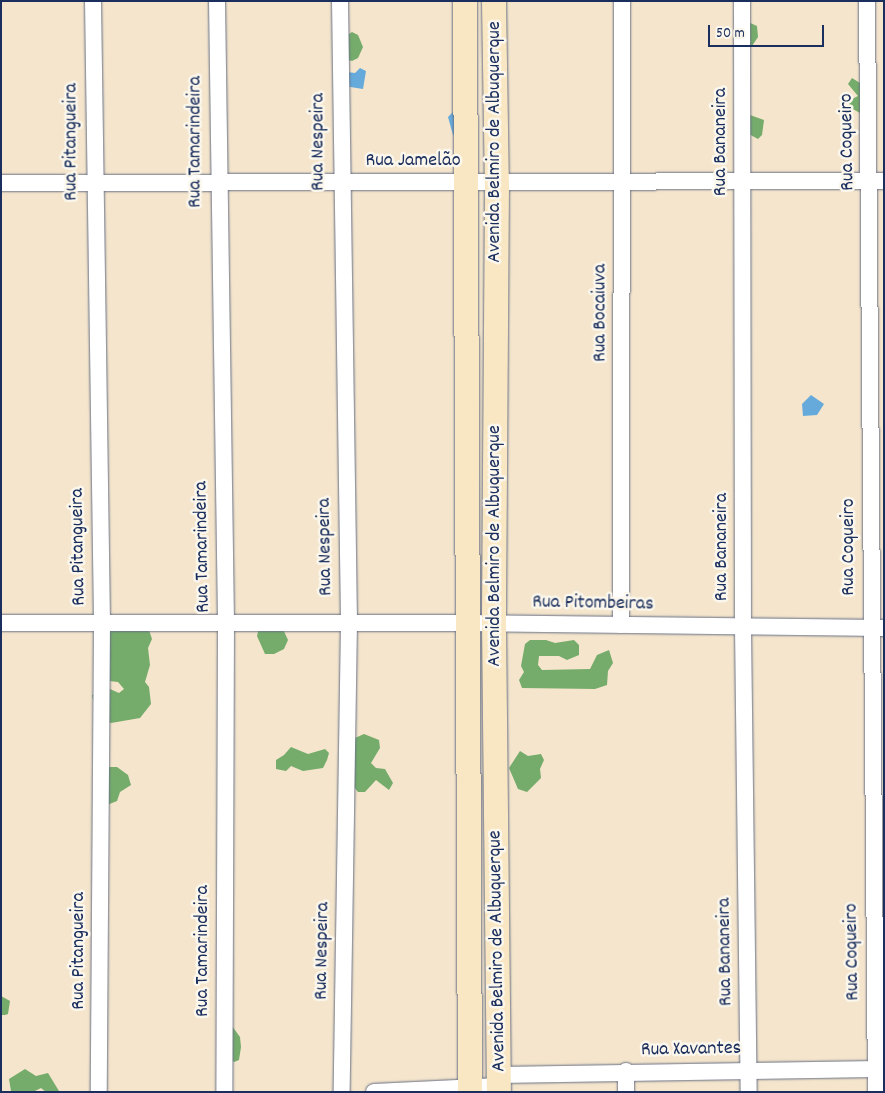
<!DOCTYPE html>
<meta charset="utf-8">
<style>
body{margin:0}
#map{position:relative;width:885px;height:1093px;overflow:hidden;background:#f4e5cc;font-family:Dekko,sans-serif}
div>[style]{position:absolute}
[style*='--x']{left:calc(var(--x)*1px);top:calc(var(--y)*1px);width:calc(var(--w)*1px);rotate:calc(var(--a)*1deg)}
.forest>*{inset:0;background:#75ac6b}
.water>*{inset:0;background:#66aadb}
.roads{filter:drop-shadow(0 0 1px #676f84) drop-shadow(0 0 1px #676f84)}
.street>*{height:16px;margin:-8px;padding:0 8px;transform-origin:8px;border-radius:8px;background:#fff}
.secondary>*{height:24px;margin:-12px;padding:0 12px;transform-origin:12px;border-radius:12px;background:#f9e7c3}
span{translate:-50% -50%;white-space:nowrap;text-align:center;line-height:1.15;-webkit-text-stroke:5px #fbf7ec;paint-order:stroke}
.street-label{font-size:20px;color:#1b2f5e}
.frame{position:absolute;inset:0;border:2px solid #1b2f5e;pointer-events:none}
.scale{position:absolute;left:708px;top:25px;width:116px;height:22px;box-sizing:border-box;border:2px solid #1b2f5e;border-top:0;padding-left:6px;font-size:15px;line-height:18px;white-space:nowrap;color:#1b2f5e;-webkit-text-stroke:4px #fbf7ec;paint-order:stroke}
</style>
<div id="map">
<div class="forest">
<div style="clip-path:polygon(748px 22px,757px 26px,758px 37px,752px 46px,749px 46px)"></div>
<div style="clip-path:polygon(352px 32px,358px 35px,363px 47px,358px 58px,352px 61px,345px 59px,346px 36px)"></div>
<div style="clip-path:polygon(852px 78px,860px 83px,860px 113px,851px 108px,848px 101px,858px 96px,848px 84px)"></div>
<div style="clip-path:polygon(750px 115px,764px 120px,762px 135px,758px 139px,745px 132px)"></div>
<div style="clip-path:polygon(282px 627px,288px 640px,284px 649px,274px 654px,265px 654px,257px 636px,259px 628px)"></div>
<div style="clip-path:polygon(149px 630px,152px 639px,148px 648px,150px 665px,145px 682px,149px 687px,151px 704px,140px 718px,111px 723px,99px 719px,93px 711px,95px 709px,92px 695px,110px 689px,119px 693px,124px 689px,118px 682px,109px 681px,109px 631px)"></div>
<div style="clip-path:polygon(546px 640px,555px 643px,574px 640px,579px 645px,579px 655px,567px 660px,559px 656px,539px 656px,538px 665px,542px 670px,590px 669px,597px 655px,609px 650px,613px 663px,608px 671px,607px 685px,595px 689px,522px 688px,519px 680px,524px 672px,521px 666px,525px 644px,530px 640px)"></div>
<div style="clip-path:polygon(364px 734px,379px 740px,380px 748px,371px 763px,376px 768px,385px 769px,393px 783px,389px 790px,376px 780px,365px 792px,358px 792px,354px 787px,351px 772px,355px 738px)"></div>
<div style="clip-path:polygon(291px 747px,308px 754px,325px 749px,329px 753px,327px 760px,323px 768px,303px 771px,291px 766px,286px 771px,276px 769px,276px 760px,284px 755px)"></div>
<div style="clip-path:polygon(520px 751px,528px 756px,541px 754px,544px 760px,540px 769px,541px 778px,527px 792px,518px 789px,509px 768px)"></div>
<div style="clip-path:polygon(110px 767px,117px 767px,128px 775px,131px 785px,120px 792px,117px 801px,107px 805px,107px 768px)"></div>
<div style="clip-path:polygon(1px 996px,10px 1001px,8px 1014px,5px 1015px,1px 1015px)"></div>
<div style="clip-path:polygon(232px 1026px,240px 1037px,241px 1047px,239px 1060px,234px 1062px,231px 1060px)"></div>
<div style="clip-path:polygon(25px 1069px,36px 1076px,48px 1073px,59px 1091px,46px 1092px,41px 1088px,33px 1092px,11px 1091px,9px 1079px)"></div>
</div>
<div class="water">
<div style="clip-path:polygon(360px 68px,366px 71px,363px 89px,344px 86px,347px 72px,355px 73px)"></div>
<div style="clip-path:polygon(457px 108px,460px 133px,453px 135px,448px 117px)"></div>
<div style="clip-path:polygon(811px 395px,824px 404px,817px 415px,803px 416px,802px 404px)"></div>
</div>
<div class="roads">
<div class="street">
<div style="--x:93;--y:1;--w:622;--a:89.17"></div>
<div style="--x:102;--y:623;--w:469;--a:90.4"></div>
<div style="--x:217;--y:1;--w:622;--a:89.17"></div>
<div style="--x:226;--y:623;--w:469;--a:90.2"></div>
<div style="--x:340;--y:1;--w:621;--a:89.17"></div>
<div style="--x:349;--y:622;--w:470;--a:90.9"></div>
<div style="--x:742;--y:1;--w:627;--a:89.91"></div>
<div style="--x:743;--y:628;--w:464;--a:89.3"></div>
<div style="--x:867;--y:1;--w:1091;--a:89.53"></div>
<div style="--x:1;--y:183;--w:883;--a:-0.13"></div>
<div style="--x:1;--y:623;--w:467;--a:0"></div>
<div style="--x:468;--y:623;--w:416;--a:0.7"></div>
<div style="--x:621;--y:625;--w:624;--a:-89.91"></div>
<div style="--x:626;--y:1071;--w:21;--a:90"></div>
<div style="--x:499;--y:1075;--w:385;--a:-0.9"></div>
<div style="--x:374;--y:1092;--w:125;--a:-2.7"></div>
</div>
<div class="secondary">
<div style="--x:465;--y:1;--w:1091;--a:89.74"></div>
<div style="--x:494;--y:1;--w:183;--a:89.1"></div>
<div style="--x:497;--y:184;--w:439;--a:90.4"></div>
<div style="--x:494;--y:623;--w:469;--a:89.4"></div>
</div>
</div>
<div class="street-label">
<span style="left:72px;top:142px;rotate:-90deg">Rua Pitangueira</span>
<span style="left:196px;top:142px;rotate:-90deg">Rua Tamarindeira</span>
<span style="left:319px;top:142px;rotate:-90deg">Rua Nespeira</span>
<span style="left:495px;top:142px;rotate:-90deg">Avenida Belmiro de Albuquerque</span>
<span style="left:721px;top:142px;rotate:-90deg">Rua Bananeira</span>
<span style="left:848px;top:142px;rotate:-91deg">Rua Coqueiro</span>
<span style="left:413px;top:161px">Rua Jamelão</span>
<span style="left:601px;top:313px;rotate:-90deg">Rua Bocaiuva</span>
<span style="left:495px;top:546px;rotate:-90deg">Avenida Belmiro de Albuquerque</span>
<span style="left:79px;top:547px;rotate:-91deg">Rua Pitangueira</span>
<span style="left:203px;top:547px;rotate:-91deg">Rua Tamarindeira</span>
<span style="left:326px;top:547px;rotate:-91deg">Rua Nespeira</span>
<span style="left:722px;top:547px;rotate:-90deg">Rua Bananeira</span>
<span style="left:849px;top:547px;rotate:-90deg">Rua Coqueiro</span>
<span style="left:593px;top:604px;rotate:1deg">Rua Pitombeiras</span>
<span style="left:79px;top:951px;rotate:-90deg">Rua Pitangueira</span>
<span style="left:203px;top:951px;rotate:-90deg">Rua Tamarindeira</span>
<span style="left:323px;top:951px;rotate:-89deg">Rua Nespeira</span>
<span style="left:498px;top:951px;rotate:-91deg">Avenida Belmiro de Albuquerque</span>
<span style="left:726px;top:952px;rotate:-91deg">Rua Bananeira</span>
<span style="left:853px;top:952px;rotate:-91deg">Rua Coqueiro</span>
<span style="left:691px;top:1050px;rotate:-1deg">Rua Xavantes</span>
</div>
<div class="frame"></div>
<div class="scale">50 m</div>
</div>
